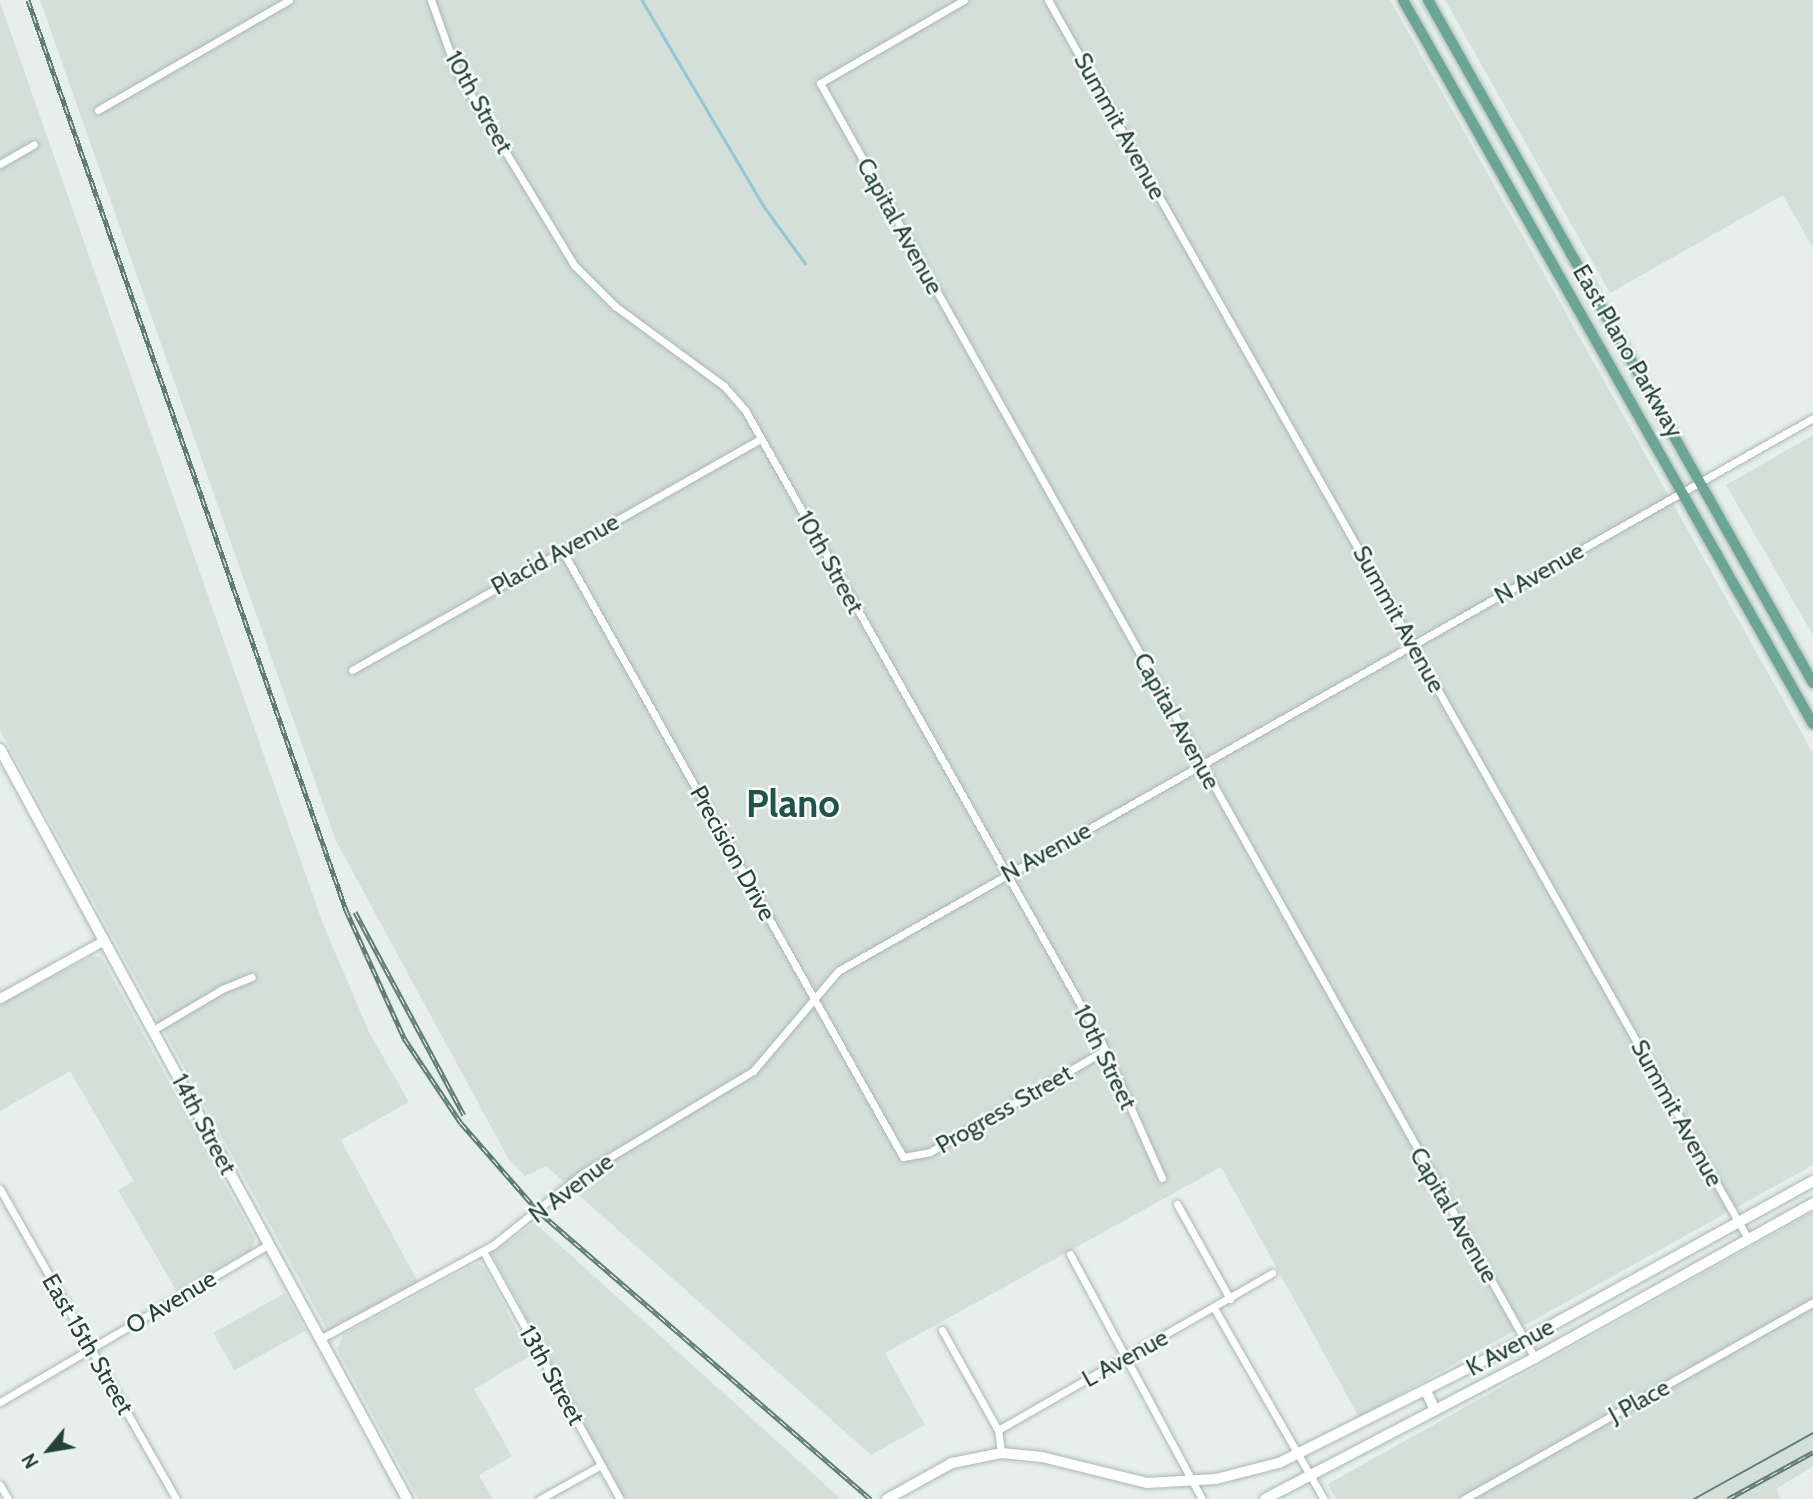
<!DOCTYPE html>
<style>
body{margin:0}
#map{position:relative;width:1813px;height:1499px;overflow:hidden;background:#e6efeb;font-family:Cabin,sans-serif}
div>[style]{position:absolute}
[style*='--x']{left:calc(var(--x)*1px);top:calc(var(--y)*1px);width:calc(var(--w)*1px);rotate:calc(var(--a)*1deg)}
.built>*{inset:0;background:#d4dfda;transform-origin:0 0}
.stream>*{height:2.5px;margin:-1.25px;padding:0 1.25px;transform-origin:1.25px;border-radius:1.25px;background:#8ec9d4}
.roads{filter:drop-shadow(0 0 2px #a8b8b2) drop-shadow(0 0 2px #a8b8b2)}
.minor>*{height:7px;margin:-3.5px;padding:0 3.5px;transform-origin:3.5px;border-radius:3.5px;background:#fff}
.tertiary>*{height:9px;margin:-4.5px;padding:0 4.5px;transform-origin:4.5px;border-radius:4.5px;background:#fff}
.secondary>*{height:10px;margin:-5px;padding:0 5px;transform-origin:5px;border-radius:5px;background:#fff}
.primary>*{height:10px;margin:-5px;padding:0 5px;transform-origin:5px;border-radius:5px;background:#6aa596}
.tram>*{height:2px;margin:-1px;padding:0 1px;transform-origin:1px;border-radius:1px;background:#5f7d75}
.rail>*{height:5px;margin-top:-2.5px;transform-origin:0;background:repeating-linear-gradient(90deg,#f7fbf9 0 8px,#5f7d75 0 16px);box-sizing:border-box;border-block:2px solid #5f7d75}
span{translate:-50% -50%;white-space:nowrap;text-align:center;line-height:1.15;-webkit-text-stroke:5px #f7fbf9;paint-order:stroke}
.street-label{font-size:24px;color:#24423a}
.town-label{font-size:38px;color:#1f5548;font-weight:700}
.north{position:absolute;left:14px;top:1415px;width:70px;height:70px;-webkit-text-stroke:5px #f7fbf9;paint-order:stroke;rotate:240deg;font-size:19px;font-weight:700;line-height:28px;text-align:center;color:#24423a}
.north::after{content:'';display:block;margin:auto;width:24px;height:32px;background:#24423a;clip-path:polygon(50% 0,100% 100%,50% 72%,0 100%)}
</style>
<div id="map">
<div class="built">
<div style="clip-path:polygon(40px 0,1390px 0,1813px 753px,1813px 1165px,1359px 1417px,1221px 1167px,885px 1353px,925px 1425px,871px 1455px,546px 1166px,525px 1176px,508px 1158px,336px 841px)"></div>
<div style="clip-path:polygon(1445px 0,1813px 0,1813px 248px,1783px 195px,1610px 293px)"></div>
<div style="clip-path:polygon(0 2px,323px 924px,369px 1032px,409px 1102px,341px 1140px,419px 1284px,329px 1333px,0 730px)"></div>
<div style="clip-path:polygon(1813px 435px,1813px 635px,1726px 485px)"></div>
<div style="clip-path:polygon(92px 956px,101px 957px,255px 1239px,251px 1250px,177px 1292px,118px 1190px,134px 1181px,70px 1071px,0 1111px,0 1004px)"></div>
<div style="clip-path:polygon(1813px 1212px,1813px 1466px,1776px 1489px,1781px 1499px,1336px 1499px,1328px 1484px)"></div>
<div style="clip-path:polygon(535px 1223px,841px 1499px,625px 1499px,491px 1253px)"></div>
<div style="clip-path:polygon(477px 1263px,485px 1268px,530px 1356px,474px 1389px,512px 1456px,479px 1475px,493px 1499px,418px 1499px,337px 1349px,344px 1334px)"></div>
<div style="left:285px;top:1293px;width:43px;height:82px;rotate:61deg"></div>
</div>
<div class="stream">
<div style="--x:642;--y:0;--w:238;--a:59.4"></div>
<div style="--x:763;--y:205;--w:72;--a:54.1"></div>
</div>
<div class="roads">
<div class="minor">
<div style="--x:431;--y:0;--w:74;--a:70.3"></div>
<div style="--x:456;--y:70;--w:228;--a:58.8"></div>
<div style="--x:574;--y:265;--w:58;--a:45"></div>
<div style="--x:615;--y:306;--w:135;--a:36.3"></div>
<div style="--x:724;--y:386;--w:32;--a:49"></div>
<div style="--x:745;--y:410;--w:724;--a:60.57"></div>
<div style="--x:1101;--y:1041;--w:150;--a:66"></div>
<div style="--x:964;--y:0;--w:166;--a:150"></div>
<div style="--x:820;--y:83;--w:1462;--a:60.72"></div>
<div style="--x:1048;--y:0;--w:1423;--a:60.53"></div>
<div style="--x:98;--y:110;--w:220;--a:-29.9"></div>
<div style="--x:0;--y:164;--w:39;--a:-30"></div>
<div style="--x:562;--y:550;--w:696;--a:60.67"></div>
<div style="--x:903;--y:1157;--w:27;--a:-10"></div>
<div style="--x:930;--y:1152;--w:199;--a:-30.2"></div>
<div style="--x:352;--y:670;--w:469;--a:-29.5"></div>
<div style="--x:153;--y:1030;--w:80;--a:-30.7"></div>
<div style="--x:222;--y:989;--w:32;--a:-22"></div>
<div style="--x:0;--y:1189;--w:356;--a:60.4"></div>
<div style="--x:1177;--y:1204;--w:109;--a:60.8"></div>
<div style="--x:483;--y:1251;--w:283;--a:61.1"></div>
<div style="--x:1070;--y:1254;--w:278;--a:61.7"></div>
<div style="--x:1214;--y:1308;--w:220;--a:60.1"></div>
<div style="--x:942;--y:1330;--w:115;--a:60.8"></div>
<div style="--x:320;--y:1339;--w:197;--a:-28.5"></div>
<div style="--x:493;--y:1245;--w:114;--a:-38.6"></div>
<div style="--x:582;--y:1174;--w:200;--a:-31.1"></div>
<div style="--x:753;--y:1071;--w:131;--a:-49.6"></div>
<div style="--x:838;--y:971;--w:1121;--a:-29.56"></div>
<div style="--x:0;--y:1402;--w:312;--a:-30.4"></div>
<div style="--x:1001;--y:1453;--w:23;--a:-97"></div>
<div style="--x:998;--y:1430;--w:316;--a:-29.8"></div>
<div style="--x:0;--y:1485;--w:16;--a:60"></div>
<div style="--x:540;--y:1499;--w:70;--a:-29.1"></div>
<div style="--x:1464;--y:1499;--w:401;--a:-29.4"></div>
</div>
<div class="tertiary">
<div style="--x:0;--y:998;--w:119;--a:-29.1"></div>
</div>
<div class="secondary">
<div style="--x:0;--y:749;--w:853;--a:61.51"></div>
<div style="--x:1426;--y:1391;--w:21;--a:65"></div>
<div style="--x:887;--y:1499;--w:74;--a:-29"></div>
<div style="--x:952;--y:1463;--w:50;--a:-11.5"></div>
<div style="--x:1001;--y:1453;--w:41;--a:5.6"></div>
<div style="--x:1042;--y:1457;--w:108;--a:13.9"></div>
<div style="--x:1147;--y:1483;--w:69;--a:-3.3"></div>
<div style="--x:1216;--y:1479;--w:65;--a:-14.3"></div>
<div style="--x:1279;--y:1463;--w:275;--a:-26.6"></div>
<div style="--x:1525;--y:1340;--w:329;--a:-28.9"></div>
<div style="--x:1265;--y:1499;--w:305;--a:-27.6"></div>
<div style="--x:1535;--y:1358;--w:318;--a:-29.1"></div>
</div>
<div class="primary">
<div style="--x:1403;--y:0;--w:832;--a:60.48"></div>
<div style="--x:1428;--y:0;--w:784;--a:60.59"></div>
</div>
</div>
<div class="tram">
<div style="--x:1694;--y:1499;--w:136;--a:-29"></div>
</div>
<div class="rail">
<div style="--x:28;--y:0;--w:964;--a:70.74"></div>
<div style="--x:346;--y:910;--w:141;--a:65.6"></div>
<div style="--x:404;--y:1038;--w:102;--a:56.2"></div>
<div style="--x:461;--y:1123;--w:117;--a:48.8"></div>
<div style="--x:538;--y:1211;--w:440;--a:40.9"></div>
<div style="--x:355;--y:912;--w:230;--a:61.8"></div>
<div style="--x:1728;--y:1499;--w:97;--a:-28.9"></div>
</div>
<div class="street-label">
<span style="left:479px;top:102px;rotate:61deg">10th Street</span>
<span style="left:1120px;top:126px;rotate:61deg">Summit Avenue</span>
<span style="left:900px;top:226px;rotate:61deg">Capital Avenue</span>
<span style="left:1628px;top:351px;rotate:60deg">East Plano Parkway</span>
<span style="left:555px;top:554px;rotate:-29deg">Placid Avenue</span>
<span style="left:830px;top:562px;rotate:61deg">10th Street</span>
<span style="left:1539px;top:573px;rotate:-30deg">N Avenue</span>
<span style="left:1399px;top:619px;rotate:61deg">Summit Avenue</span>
<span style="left:1177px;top:721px;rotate:61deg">Capital Avenue</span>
<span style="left:1046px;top:852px;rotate:-29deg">N Avenue</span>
<span style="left:733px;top:853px;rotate:61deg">Precision Drive</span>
<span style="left:1105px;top:1057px;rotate:64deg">10th Street</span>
<span style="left:1004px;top:1109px;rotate:-30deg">Progress Street</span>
<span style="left:1677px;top:1113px;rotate:61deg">Summit Avenue</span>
<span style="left:204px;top:1124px;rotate:62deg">14th Street</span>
<span style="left:571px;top:1188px;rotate:-37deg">N Avenue</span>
<span style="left:1454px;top:1215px;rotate:60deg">Capital Avenue</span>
<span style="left:171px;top:1302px;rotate:-31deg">O Avenue</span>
<span style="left:88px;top:1344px;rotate:60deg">East 15th Street</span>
<span style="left:1510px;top:1347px;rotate:-28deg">K Avenue</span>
<span style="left:1125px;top:1358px;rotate:-29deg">L Avenue</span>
<span style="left:552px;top:1375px;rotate:61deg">13th Street</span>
<span style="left:1639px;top:1401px;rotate:-29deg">J Place</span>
</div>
<div class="town-label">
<span style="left:793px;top:804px">Plano</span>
</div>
<div class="north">N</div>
</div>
